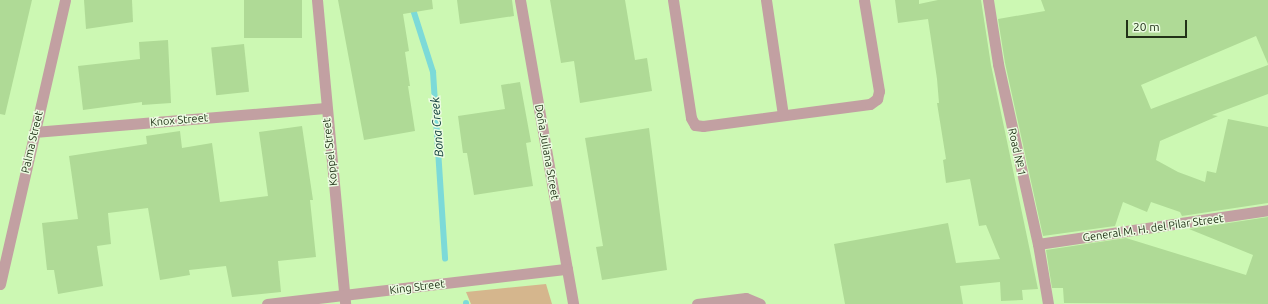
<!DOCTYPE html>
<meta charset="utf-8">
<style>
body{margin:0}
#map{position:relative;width:1268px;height:304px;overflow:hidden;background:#ccf8b3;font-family:Ubuntu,sans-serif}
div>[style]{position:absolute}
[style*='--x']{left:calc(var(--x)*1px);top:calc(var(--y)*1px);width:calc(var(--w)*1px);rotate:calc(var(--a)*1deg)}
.green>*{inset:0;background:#d5b68d}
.stream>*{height:6px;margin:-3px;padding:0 3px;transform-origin:3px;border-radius:3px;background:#7cdad8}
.building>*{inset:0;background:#afda96;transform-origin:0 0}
.service>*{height:11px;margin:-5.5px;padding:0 5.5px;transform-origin:5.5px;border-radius:5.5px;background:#c2a0a2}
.minor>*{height:11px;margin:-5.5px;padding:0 5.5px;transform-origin:5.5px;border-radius:5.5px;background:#c2a0a2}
.tertiary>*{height:11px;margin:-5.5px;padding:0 5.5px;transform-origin:5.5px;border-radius:5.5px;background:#c2a0a2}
span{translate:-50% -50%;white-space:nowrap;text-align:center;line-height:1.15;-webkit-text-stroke:3px #ebfce1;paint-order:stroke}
.street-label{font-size:11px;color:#223218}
.water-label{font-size:12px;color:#053434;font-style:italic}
.scale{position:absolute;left:1126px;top:20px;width:61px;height:18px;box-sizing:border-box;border:2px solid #223218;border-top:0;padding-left:5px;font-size:12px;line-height:14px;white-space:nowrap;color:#223218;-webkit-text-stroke:3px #ebfce1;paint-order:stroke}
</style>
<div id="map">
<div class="green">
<div style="clip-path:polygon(546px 284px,552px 304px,471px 304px,466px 292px)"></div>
</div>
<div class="stream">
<div style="--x:410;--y:0;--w:76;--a:72.3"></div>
<div style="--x:433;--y:72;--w:187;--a:86.3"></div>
<div style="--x:466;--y:303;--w:1;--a:90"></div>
</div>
<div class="building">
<div style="clip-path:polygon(0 0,32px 0,5px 115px,0 114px)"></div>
<div style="clip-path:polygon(84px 0,132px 0,133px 22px,86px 29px)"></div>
<div style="left:244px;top:0;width:58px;height:38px"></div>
<div style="clip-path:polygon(338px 0,432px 0,433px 9px,403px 14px,409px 51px,405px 52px,410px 86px,408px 86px,415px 131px,364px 140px)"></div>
<div style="clip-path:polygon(457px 0,512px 0,514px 16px,460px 24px)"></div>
<div style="clip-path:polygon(550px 0,625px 0,635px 60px,647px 58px,652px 91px,580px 103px,574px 61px,561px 63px)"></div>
<div style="clip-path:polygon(895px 0,919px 0,919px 4px,938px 0,981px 0,991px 65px,1038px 289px,1022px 290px,1023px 300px,1001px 301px,1000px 282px,960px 286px,963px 304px,845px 304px,834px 244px,948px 223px,956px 263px,1000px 259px,986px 225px,979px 226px,970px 179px,946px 183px,943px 160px,946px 159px,937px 103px,939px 103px,937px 79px,928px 19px,898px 23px)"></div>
<div style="clip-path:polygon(1041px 0,1268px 0,1268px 64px,1256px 36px,1141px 85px,1151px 109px,1268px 65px,1268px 94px,1212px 115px,1218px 116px,1160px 141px,1156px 160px,1178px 172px,1205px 182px,1207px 171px,1216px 173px,1228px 119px,1268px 127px,1268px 203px,1182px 216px,1180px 212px,1151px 202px,1147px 212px,1123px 202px,1115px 226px,1043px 236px,1005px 63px,998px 19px,1045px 11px)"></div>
<div style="clip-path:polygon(168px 40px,171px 103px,142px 105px,142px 102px,83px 110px,78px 66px,140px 59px,139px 42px)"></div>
<div style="left:244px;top:44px;width:48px;height:33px;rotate:84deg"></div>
<div style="clip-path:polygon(520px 82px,531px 142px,526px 143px,533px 186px,474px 195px,467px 153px,463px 153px,458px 116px,505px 109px,501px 85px)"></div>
<div style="clip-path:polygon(302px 126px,313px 200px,310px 200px,316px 257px,278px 261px,281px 292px,232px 297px,226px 266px,189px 270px,190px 275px,160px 280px,148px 208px,108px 213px,111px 244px,97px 246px,103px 286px,58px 294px,54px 270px,47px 270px,42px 223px,78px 219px,69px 156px,147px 144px,146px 136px,180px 131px,182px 148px,212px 143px,220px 202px,268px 196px,259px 132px)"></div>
<div style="clip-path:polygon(649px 128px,667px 270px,602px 280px,596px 247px,603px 246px,585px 138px)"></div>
<div style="clip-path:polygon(1268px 217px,1268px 304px,1064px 303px,1063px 288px,1052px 288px,1046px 250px,1126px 238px,1246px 275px,1253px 255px,1189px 229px)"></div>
</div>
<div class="service">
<div style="--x:697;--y:304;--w:49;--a:-7"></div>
<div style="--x:746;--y:298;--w:15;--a:23"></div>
</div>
<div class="minor">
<div style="--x:317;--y:0;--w:305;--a:84.7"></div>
<div style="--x:520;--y:0;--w:273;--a:80.1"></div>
<div style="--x:673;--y:0;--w:119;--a:81.3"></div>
<div style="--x:691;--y:118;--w:8;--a:60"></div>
<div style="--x:695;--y:125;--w:8;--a:7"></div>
<div style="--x:703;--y:126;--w:168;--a:-7.5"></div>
<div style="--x:870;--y:104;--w:9;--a:-36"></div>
<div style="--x:877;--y:99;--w:8;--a:-76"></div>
<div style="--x:879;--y:91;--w:92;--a:-99.4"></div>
<div style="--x:766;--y:0;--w:116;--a:81.6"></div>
<div style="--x:988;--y:0;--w:65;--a:81.1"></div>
<div style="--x:998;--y:64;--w:184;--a:77.5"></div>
<div style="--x:1038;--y:244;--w:61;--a:80.5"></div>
<div style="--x:34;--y:132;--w:292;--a:-4.7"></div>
<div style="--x:1038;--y:244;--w:232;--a:-8.4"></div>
</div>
<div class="tertiary">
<div style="--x:0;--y:284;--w:291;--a:-77.1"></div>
<div style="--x:267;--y:304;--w:302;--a:-6.7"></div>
<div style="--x:567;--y:269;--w:36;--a:80"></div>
</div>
<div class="street-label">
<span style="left:179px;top:120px;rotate:-5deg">Knox Street</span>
<span style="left:32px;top:142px;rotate:-77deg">Palma Street</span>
<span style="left:330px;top:152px;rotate:-96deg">Koppel Street</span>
<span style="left:547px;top:152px;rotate:80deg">Doña Juliana Street</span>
<span style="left:1017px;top:152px;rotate:78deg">Road № 1</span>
<span style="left:1153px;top:228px;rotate:-8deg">General M. H. del Pilar Street</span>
<span style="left:417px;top:287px;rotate:-7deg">King Street</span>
</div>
<div class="water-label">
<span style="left:437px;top:127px;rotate:-94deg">Bona Creek</span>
</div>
<div class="scale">20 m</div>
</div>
